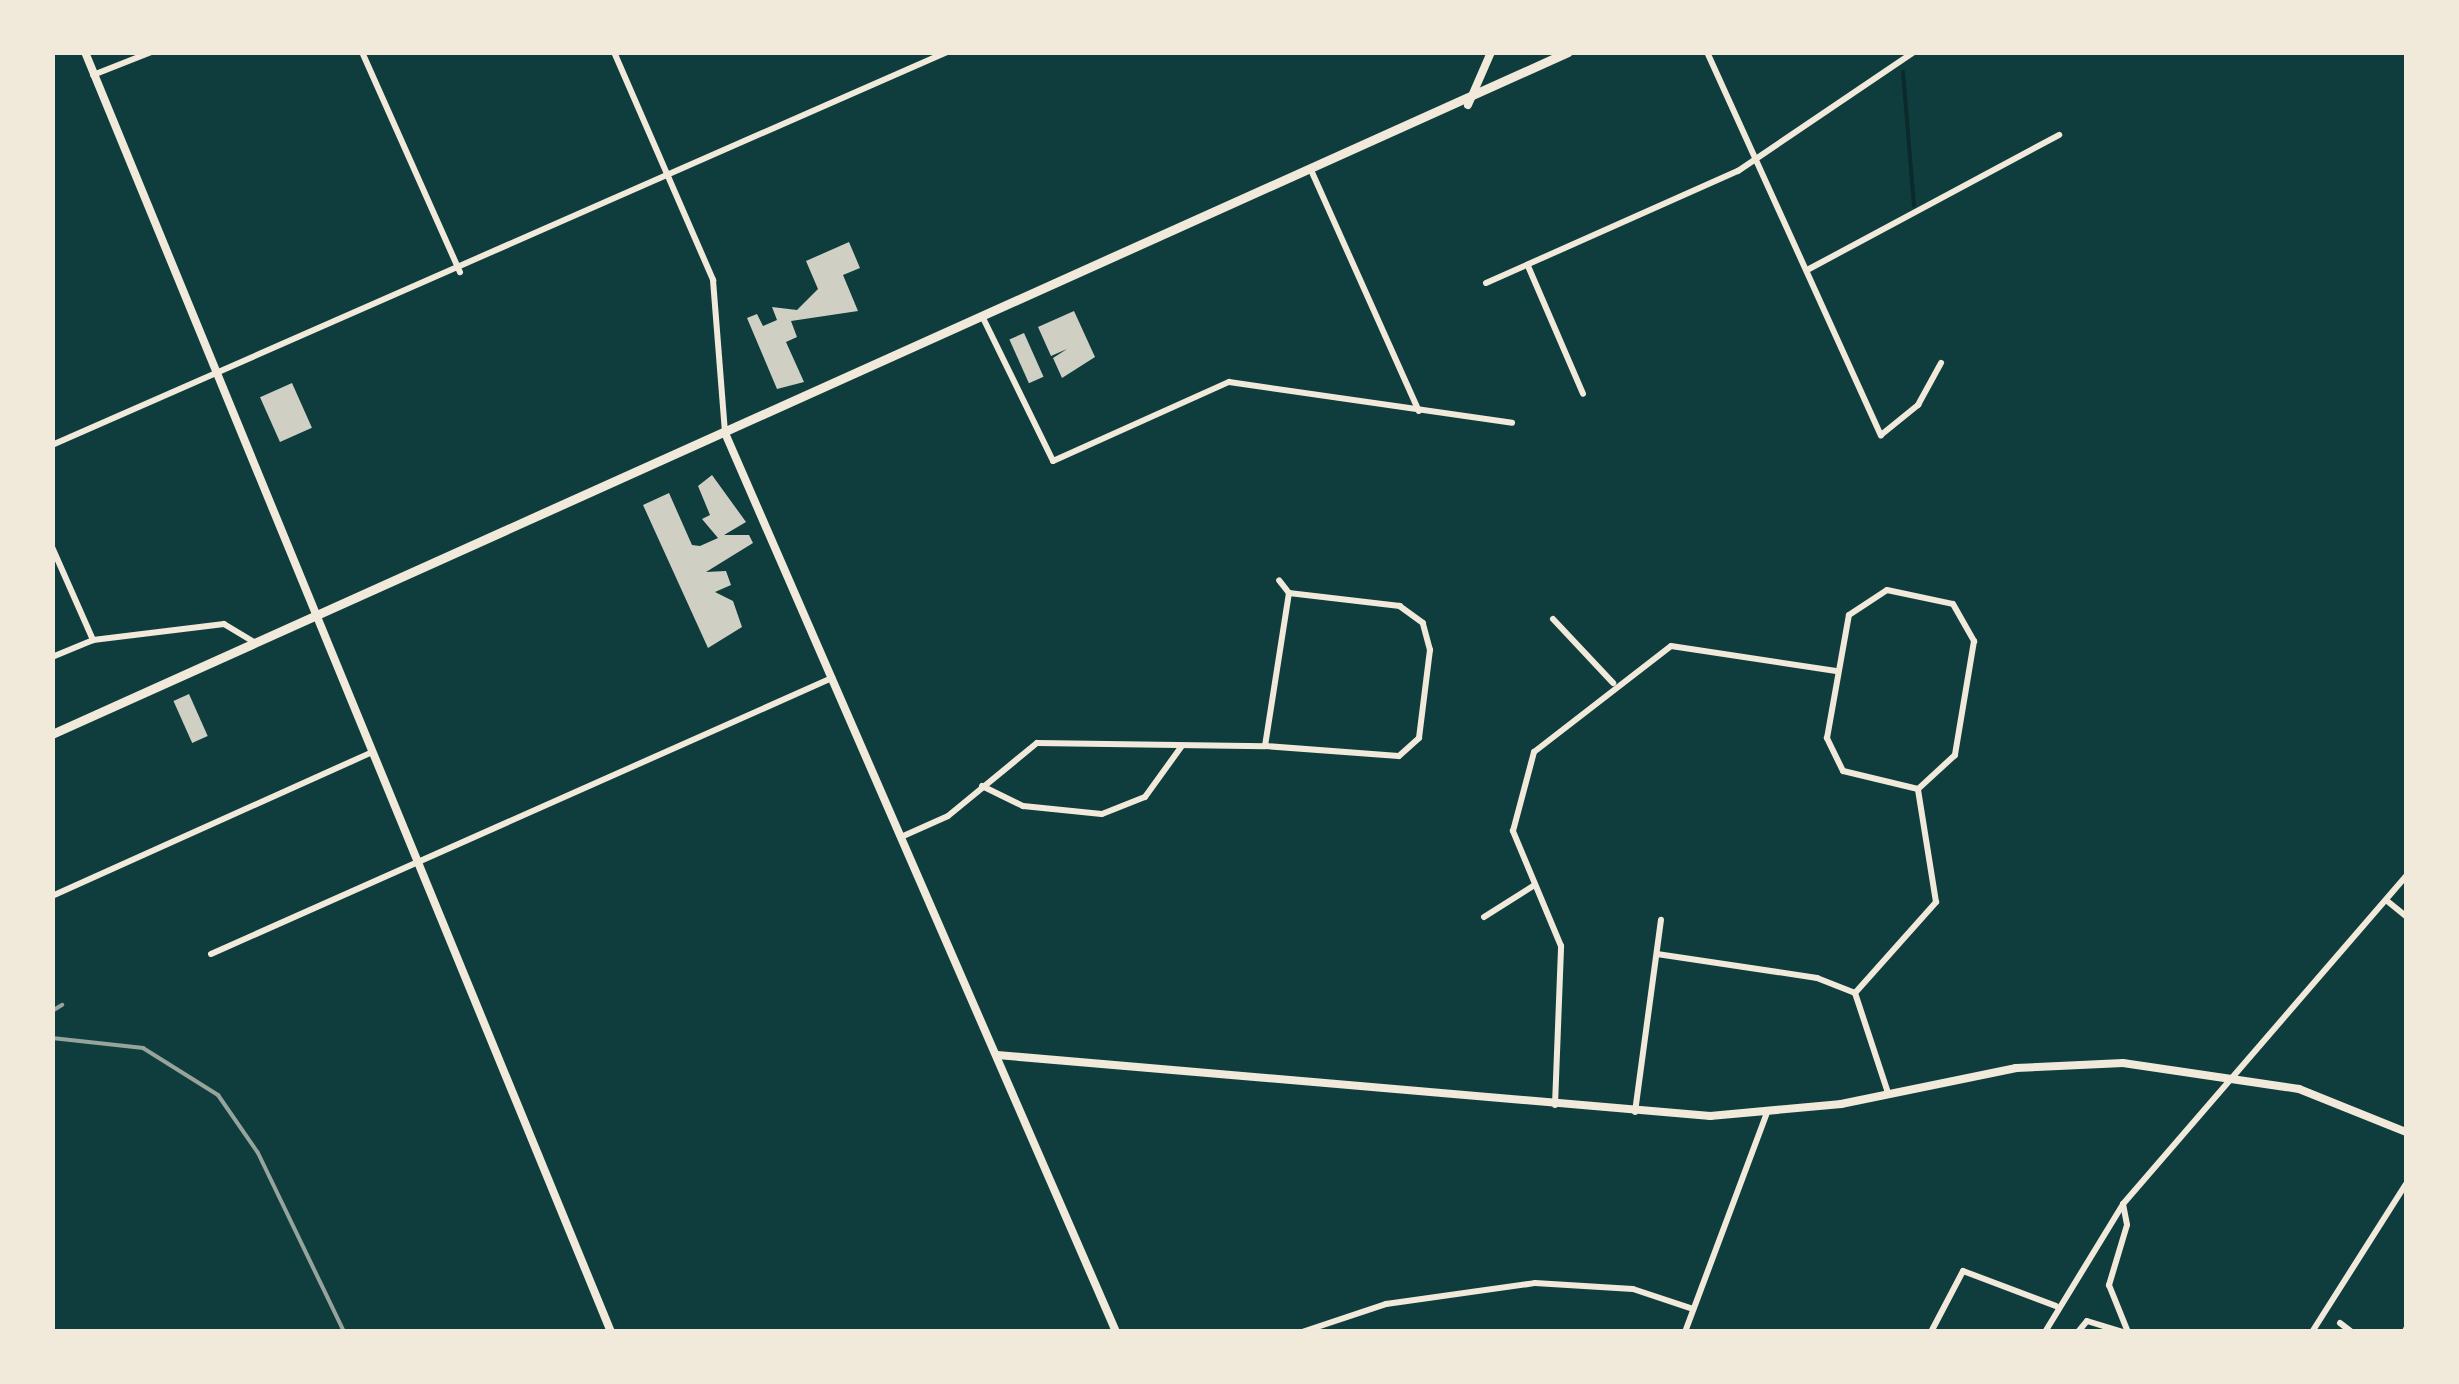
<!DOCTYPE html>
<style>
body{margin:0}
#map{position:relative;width:2459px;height:1384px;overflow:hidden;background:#0f3d3e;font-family:"DM Sans",sans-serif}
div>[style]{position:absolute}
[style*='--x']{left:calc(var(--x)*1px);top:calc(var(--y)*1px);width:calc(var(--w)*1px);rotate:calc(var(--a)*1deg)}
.stream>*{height:4px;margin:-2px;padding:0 2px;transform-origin:2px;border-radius:2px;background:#0a2a2b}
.building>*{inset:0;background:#cfcfc3;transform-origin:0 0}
.minor>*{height:6px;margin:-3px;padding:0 3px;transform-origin:3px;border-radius:3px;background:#f1e9da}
.tertiary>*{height:8px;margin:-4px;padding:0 4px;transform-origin:4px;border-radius:4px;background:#f1e9da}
.secondary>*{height:9px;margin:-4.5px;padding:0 4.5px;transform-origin:4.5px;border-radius:4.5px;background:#f1e9da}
.rail>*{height:4px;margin:-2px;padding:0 2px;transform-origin:2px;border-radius:2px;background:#97a49c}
span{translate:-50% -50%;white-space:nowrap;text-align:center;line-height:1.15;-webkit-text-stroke:9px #f1e9da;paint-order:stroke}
.frame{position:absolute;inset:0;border:55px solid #f1e9da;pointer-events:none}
</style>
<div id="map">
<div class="stream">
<div style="--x:1903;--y:72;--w:134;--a:85.3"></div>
</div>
<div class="building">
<div style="clip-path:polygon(849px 242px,860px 268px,843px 275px,858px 311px,791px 321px,797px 337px,786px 342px,804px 382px,777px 389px,747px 318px,757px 314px,763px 326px,777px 320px,772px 307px,797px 310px,818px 289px,806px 261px)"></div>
<div style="clip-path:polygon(1074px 311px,1095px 357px,1062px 378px,1053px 358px,1067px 349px,1051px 356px,1038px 327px)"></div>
<div style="left:1024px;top:333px;width:48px;height:16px;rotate:66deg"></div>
<div style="left:292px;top:383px;width:49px;height:35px;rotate:66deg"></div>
<div style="clip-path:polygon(712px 475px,746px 522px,724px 535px,749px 535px,753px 543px,706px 572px,726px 571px,731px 585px,715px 592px,733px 601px,742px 627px,708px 648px,643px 505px,669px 493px,692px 545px,700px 546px,718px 538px,702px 519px,710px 515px,698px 486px)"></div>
<div style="left:189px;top:694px;width:46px;height:17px;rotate:66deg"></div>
</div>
<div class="minor">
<div style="--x:362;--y:52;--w:241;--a:66"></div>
<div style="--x:614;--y:52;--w:249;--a:66.5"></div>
<div style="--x:713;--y:280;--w:153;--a:85.5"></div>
<div style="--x:1707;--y:52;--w:421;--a:65.6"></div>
<div style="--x:1881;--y:435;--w:48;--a:-39"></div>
<div style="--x:1918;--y:405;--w:48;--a:-61.3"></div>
<div style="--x:93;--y:75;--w:62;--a:-21.6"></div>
<div style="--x:1311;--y:170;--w:264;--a:65.9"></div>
<div style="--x:1528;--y:266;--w:139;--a:66.7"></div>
<div style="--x:1809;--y:269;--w:284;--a:-28.2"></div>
<div style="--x:1486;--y:283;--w:276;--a:-24"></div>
<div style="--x:1738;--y:171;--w:212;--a:-34.1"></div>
<div style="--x:984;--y:320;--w:157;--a:63.9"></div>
<div style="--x:1053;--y:461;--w:193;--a:-24.2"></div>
<div style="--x:1229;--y:382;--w:286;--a:8.2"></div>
<div style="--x:52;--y:445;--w:977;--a:-23.71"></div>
<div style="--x:52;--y:547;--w:102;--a:66.2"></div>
<div style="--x:1887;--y:590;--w:67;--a:12"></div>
<div style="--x:1953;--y:604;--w:43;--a:60.4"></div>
<div style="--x:1974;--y:641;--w:116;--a:99.5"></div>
<div style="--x:1955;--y:755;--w:50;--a:137.4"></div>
<div style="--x:1918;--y:789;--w:77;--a:-166.5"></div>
<div style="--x:1843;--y:771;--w:37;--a:-116"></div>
<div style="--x:1827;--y:738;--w:125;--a:-79.9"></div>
<div style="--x:1849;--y:615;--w:45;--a:-33.3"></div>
<div style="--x:1553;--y:619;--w:88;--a:46.8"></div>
<div style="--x:52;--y:657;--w:44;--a:-22.5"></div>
<div style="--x:93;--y:640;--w:132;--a:-7"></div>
<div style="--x:224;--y:624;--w:33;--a:31"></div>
<div style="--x:1265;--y:746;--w:134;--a:4.3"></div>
<div style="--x:1399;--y:756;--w:27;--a:-42"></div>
<div style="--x:1419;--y:738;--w:89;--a:-82.9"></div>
<div style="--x:1430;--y:650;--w:28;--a:-105"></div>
<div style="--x:1423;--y:623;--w:29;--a:-144"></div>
<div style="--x:1400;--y:606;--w:112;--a:-173.3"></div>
<div style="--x:982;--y:786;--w:46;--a:26"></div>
<div style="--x:1023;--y:806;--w:79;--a:5.8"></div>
<div style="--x:1102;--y:814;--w:46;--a:-21.6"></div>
<div style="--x:1145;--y:797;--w:62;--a:-54.2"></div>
<div style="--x:901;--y:837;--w:51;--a:-24.1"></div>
<div style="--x:948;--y:816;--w:115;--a:-39.4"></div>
<div style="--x:1037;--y:743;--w:228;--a:0.8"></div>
<div style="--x:1265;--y:746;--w:155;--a:-81.1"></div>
<div style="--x:1289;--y:593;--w:16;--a:-128"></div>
<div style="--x:52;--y:896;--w:351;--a:-24.2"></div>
<div style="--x:2386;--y:900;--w:26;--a:39"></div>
<div style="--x:1484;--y:917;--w:58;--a:-32.3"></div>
<div style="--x:211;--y:954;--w:680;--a:-23.96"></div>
<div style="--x:1657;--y:954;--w:162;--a:8.5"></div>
<div style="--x:1817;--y:978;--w:41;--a:21.5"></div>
<div style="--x:1855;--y:993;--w:105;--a:71.7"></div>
<div style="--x:1855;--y:993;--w:122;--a:-48.3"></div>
<div style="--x:1936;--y:902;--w:114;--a:-99.1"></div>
<div style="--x:1555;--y:1105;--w:159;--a:-87.8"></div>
<div style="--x:1561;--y:946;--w:125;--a:-112.7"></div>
<div style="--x:1513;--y:831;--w:82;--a:-75.1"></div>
<div style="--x:1534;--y:752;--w:173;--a:-37.7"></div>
<div style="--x:1671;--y:646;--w:167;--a:8.6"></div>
<div style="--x:1635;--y:1112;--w:194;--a:-82.3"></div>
<div style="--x:2123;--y:1204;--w:21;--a:79"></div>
<div style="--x:2127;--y:1225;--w:63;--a:106.7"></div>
<div style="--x:2109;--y:1285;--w:51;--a:68"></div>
<div style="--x:2340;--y:1323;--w:15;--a:37"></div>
<div style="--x:1302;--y:1332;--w:89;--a:-18.4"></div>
<div style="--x:1386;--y:1304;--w:150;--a:-8"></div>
<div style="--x:1535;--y:1283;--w:98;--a:3.5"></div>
<div style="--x:1633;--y:1289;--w:63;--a:18.4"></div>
<div style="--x:1685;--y:1332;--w:234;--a:-69.5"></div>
<div style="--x:1931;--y:1332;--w:69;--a:-62.3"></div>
<div style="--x:1963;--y:1271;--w:99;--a:20.6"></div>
<div style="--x:2045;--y:1332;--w:150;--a:-58.6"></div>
<div style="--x:2123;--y:1204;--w:433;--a:-49.2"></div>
<div style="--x:2078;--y:1332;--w:14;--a:-51"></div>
<div style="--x:2087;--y:1321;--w:37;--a:17"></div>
<div style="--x:2312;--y:1332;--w:175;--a:-57.6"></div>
<div style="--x:2405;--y:1332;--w:3;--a:-72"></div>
</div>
<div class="tertiary">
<div style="--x:85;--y:52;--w:1384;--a:67.66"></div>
<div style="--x:1468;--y:105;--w:58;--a:-66.5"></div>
<div style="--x:725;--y:433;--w:980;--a:66.49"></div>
<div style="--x:997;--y:1055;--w:716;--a:4.89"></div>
<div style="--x:1710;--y:1116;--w:132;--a:-5.2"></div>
<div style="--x:1841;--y:1104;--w:179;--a:-11.6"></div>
<div style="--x:2016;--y:1068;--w:107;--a:-2.7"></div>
<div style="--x:2123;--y:1063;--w:178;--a:8.4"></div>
<div style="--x:2299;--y:1089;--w:115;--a:21.9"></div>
</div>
<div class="secondary">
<div style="--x:52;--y:734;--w:1662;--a:-24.22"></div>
</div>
<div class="rail">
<div style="--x:52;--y:1011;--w:12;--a:-31"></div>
<div style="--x:52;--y:1038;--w:92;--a:6.3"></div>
<div style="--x:143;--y:1048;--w:89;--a:32.1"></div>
<div style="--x:218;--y:1095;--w:70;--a:55.4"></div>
<div style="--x:258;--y:1153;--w:199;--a:64.3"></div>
</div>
<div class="frame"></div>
</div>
